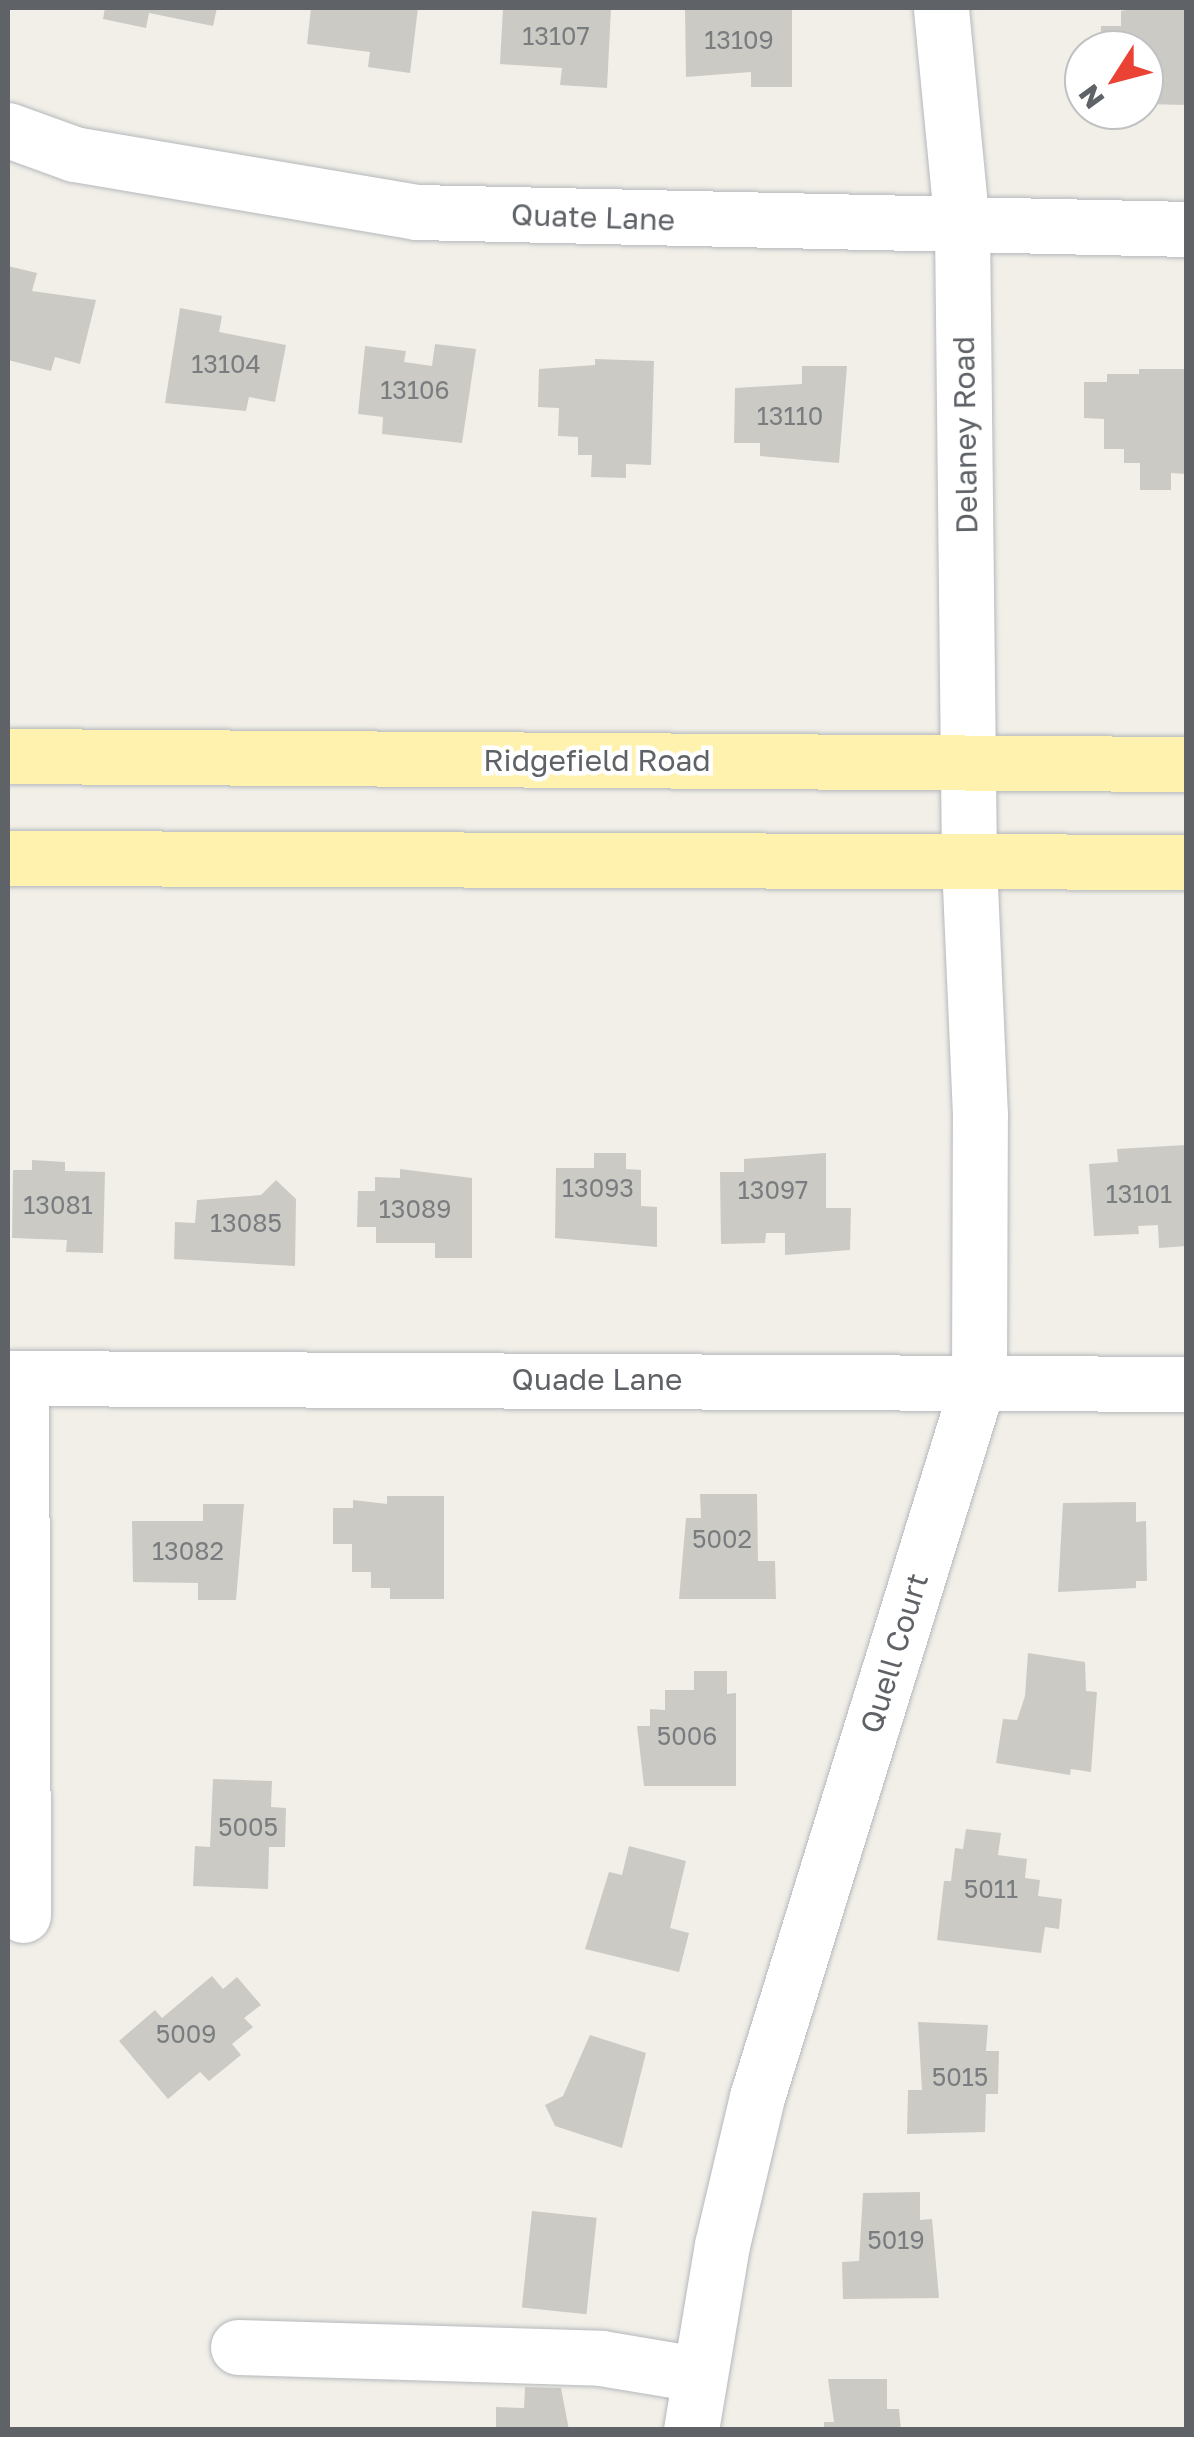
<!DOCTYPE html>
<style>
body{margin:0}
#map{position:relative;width:1194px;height:2437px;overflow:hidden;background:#f1efe8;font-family:"Golos Text",sans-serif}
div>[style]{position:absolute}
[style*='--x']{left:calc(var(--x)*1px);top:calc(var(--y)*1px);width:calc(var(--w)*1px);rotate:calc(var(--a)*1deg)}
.building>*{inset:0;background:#cccac5;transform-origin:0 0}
.roads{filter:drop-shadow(0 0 2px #b5b8bc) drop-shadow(0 0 2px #b5b8bc)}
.minor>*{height:55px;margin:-27.5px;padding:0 27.5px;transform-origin:27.5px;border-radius:27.5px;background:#fff}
.major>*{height:55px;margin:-27.5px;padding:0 27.5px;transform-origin:27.5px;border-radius:27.5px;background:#fff2af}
span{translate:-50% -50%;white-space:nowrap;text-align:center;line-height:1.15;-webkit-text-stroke:9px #fff;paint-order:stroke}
.number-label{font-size:25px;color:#7a7d7f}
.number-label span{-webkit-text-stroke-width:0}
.street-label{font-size:30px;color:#5f6368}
.frame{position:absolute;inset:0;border:10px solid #5f6368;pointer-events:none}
.north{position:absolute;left:1064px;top:30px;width:100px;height:100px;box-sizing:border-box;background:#fff;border:2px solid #bfc1c3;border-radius:50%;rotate:234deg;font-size:28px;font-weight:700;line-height:40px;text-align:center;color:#5f6368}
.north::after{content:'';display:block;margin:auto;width:35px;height:45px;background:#ea4335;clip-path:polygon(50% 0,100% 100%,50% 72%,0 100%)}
</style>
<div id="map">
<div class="building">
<div style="clip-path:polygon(105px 8px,217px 8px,213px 26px,149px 13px,146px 28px,103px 19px)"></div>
<div style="clip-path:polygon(311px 8px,418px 8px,410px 73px,368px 67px,370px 52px,307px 44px)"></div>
<div style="clip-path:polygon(503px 8px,611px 8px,607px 88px,560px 85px,562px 68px,500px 64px)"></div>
<div style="clip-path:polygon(685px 8px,792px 8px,792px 87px,751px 87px,751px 72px,686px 77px)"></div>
<div style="clip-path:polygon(1138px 8px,1186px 8px,1186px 105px,1144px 104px,1144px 50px,1100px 50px,1101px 26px,1121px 26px,1121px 11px)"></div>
<div style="clip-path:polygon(8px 266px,37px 273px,32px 291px,96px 300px,80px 364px,55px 357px,51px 371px,8px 360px)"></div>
<div style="clip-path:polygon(180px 308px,222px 316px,219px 332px,286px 345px,275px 402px,249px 397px,246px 411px,165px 403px)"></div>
<div style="clip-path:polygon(435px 344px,476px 349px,462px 443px,382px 434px,383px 417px,358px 414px,365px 346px,406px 351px,404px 362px,432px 366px)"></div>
<div style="clip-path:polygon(595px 359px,654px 361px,651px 465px,626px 464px,626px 478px,591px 477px,592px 455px,578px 455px,578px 437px,558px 436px,559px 408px,538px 407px,539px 369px,595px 365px)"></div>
<div style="clip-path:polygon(802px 366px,847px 366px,839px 463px,760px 456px,760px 443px,734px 443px,735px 388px,802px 384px)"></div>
<div style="clip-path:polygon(1139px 369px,1186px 369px,1186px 474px,1171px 473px,1171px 490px,1140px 490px,1140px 463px,1124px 463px,1124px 449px,1104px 449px,1104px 419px,1084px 418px,1084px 382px,1107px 382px,1107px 374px,1139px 374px)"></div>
<div style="clip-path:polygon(1186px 1145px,1186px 1246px,1159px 1248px,1158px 1225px,1138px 1226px,1139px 1234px,1094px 1236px,1089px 1164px,1118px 1162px,1117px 1149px)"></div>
<div style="clip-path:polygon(594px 1153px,626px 1153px,626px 1169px,641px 1170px,641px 1206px,657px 1207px,657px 1247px,555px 1238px,556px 1168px,594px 1168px)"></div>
<div style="clip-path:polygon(826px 1153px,826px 1208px,851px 1208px,850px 1250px,785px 1255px,785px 1233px,766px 1233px,765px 1243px,721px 1244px,720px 1172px,744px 1172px,744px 1159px)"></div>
<div style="clip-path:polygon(32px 1160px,65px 1162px,65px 1171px,105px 1172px,103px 1253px,66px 1252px,67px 1240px,12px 1238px,13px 1170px,32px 1170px)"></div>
<div style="clip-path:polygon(400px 1169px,472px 1178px,472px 1258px,435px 1258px,435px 1243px,376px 1243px,376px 1227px,357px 1227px,358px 1191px,375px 1191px,375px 1177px,400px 1178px)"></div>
<div style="clip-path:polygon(276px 1180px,296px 1199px,295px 1266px,174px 1259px,175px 1222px,195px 1223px,197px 1200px,261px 1195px)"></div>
<div style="clip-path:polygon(700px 1494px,757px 1494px,758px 1561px,775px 1561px,776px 1599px,679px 1599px,686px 1518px,701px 1518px)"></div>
<div style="clip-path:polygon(387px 1496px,444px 1496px,444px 1599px,390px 1599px,390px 1588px,371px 1588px,371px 1572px,352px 1572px,352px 1544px,333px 1544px,333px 1508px,353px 1508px,353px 1500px,387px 1504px)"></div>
<div style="clip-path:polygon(1136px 1502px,1136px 1522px,1146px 1521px,1147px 1581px,1136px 1581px,1136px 1588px,1058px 1592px,1063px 1503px)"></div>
<div style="clip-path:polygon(203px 1504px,244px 1504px,236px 1600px,198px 1600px,198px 1583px,133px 1582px,132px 1521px,203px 1521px)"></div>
<div style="clip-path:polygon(1028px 1653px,1085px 1662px,1086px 1691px,1097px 1692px,1091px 1772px,1071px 1769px,1070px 1775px,996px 1763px,1003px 1719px,1017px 1720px,1025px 1696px)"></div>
<div style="clip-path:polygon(694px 1671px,727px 1671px,727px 1694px,736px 1693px,736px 1786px,644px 1786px,637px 1726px,650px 1726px,650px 1709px,665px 1710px,665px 1690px,694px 1690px)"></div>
<div style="clip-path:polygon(213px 1779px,272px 1781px,271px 1807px,286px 1808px,285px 1847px,269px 1847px,268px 1889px,193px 1886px,195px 1846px,210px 1847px)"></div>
<div style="clip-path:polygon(966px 1829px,1001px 1833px,998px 1855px,1027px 1859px,1025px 1878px,1040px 1880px,1038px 1896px,1062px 1899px,1059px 1929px,1045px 1927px,1041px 1953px,937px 1940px,944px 1881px,951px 1881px,955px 1848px,963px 1849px)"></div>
<div style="clip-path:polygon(629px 1846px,686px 1861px,670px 1928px,689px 1933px,679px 1972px,585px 1949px,609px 1872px,622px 1875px)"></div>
<div style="clip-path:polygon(212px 1976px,223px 1989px,237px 1977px,261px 2005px,244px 2018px,253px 2027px,232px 2044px,241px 2055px,209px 2081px,200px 2072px,168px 2099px,119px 2041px,155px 2010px,162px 2018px)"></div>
<div style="clip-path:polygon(918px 2022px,988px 2025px,986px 2051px,999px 2051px,998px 2094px,986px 2094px,985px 2132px,907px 2134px,908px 2090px,922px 2090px)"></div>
<div style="clip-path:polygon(590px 2035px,646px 2053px,622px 2148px,555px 2126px,545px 2105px,563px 2096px)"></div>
<div style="clip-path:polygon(920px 2192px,920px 2220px,932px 2219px,939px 2298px,843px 2299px,842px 2262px,859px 2261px,863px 2193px)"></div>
<div style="left:532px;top:2211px;width:65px;height:97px;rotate:6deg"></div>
<div style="clip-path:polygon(828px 2379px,887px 2379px,887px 2409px,899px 2409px,901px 2430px,824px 2430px,824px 2422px,834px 2422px)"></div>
<div style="clip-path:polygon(525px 2387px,561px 2388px,569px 2430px,496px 2430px,496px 2407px,524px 2408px)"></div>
</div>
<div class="roads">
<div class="minor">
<div style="--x:8;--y:130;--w:70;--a:20"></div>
<div style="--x:74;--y:154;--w:347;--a:9.6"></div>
<div style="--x:416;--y:212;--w:770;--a:1.26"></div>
<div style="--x:8;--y:1378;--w:1178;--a:0.29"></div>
<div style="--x:21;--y:1378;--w:537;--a:89.79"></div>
<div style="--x:238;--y:2347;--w:363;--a:1.7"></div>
<div style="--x:601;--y:2358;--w:98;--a:9.4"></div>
<div style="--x:691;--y:2430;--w:188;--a:-80.5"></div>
<div style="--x:722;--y:2245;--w:152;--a:-76.7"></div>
<div style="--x:757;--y:2097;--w:751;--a:-72.8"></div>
<div style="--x:979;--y:1380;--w:265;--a:-89.8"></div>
<div style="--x:980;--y:1115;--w:252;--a:-92.5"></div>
<div style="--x:969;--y:863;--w:636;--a:-90.63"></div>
<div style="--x:962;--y:227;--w:220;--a:-95.5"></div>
</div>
<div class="major">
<div style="--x:8;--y:756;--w:1178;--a:0.39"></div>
<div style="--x:8;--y:858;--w:1178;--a:0.19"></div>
</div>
</div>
<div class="number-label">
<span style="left:556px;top:36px">13107</span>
<span style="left:739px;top:40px">13109</span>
<span style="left:226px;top:364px">13104</span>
<span style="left:415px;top:390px">13106</span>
<span style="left:790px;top:416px">13110</span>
<span style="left:598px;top:1188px">13093</span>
<span style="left:773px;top:1190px">13097</span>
<span style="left:1139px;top:1194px">13101</span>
<span style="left:58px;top:1205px">13081</span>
<span style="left:415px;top:1209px">13089</span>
<span style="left:246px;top:1223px">13085</span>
<span style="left:722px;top:1539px">5002</span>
<span style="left:188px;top:1551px">13082</span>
<span style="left:687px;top:1736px">5006</span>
<span style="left:248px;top:1827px">5005</span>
<span style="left:991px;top:1889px">5011</span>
<span style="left:186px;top:2034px">5009</span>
<span style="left:960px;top:2077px">5015</span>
<span style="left:896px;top:2240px">5019</span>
</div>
<div class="street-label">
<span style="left:593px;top:217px;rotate:2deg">Quate Lane</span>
<span style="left:965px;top:435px;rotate:-91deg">Delaney Road</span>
<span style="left:597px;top:760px">Ridgefield Road</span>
<span style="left:597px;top:1379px">Quade Lane</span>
<span style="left:894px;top:1653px;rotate:-73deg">Quell Court</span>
</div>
<div class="frame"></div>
<div class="north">N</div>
</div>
